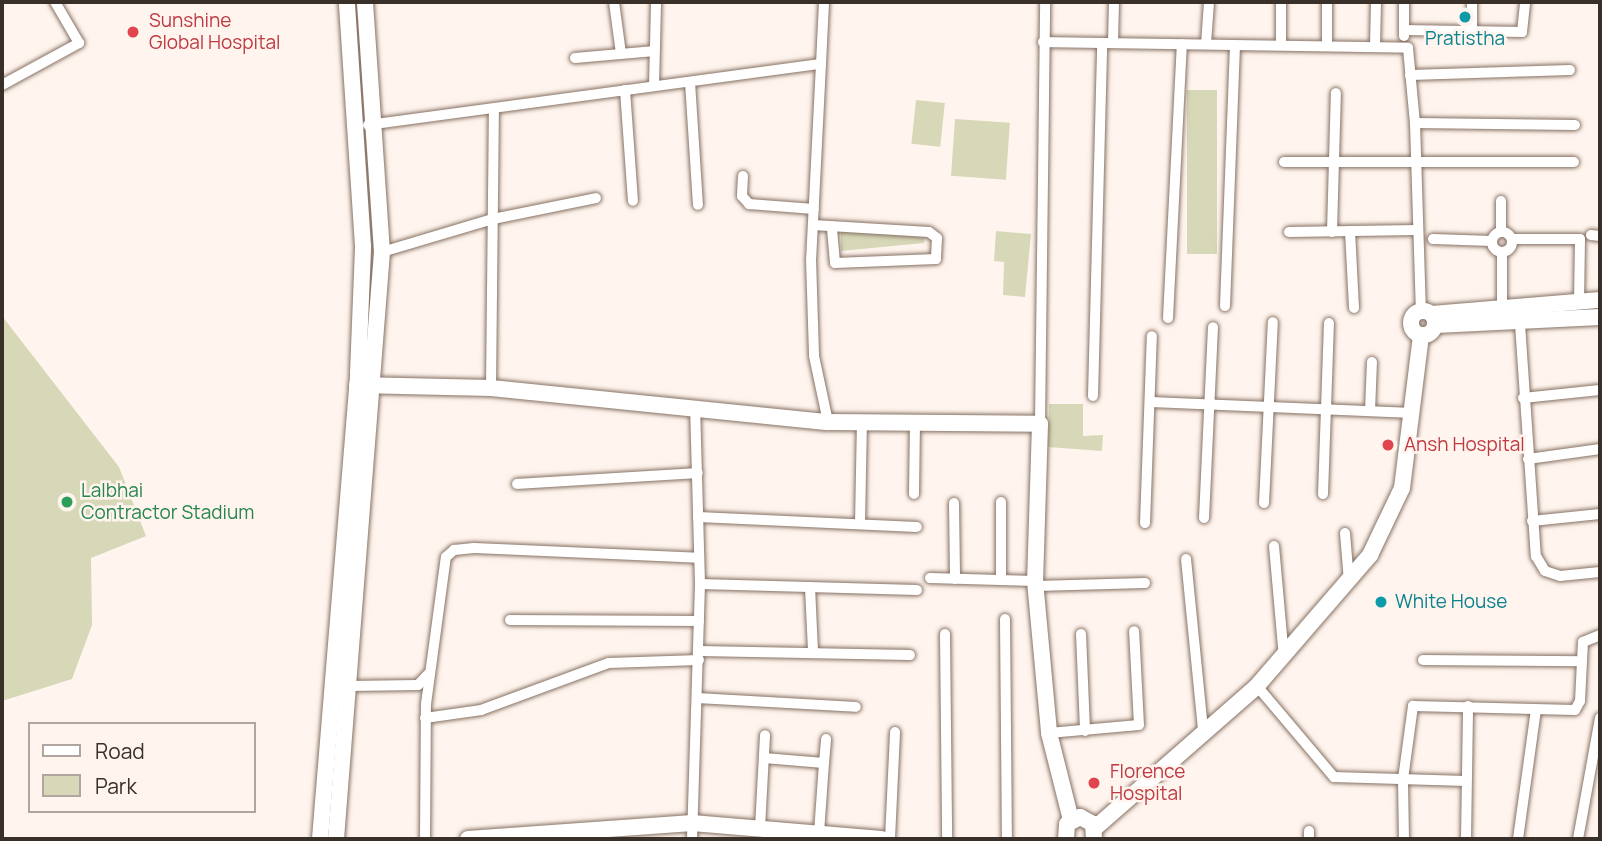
<!DOCTYPE html>
<style>
body{margin:0}
#map{position:relative;width:1602px;height:841px;overflow:hidden;background:#fff5ee;font-family:Manrope,sans-serif}
div>[style]{position:absolute}
[style*='--x']{left:calc(var(--x)*1px);top:calc(var(--y)*1px);width:calc(var(--w)*1px);rotate:calc(var(--a)*1deg)}
.green>*{inset:0;background:#d6d8b7;transform-origin:0 0}
.roads{filter:drop-shadow(0 0 2px #877163) drop-shadow(0 0 2px #877163)}
.street>*{height:10px;margin:-5px;padding:0 5px;transform-origin:5px;border-radius:5px;background:#fff}
.street>.ring{margin:-5px;padding:0;box-sizing:content-box;background:none;border:10px solid #fff;border-radius:50%}
.secondary>*{height:16px;margin:-8px;padding:0 8px;transform-origin:8px;border-radius:8px;background:#fff}
.secondary>.ring{margin:-8px;padding:0;box-sizing:content-box;background:none;border:16px solid #fff;border-radius:50%}
.dots>*{width:19px;height:19px;translate:-50% -50%;box-sizing:border-box;border:4px solid #fff5ee;border-radius:50%}
span{translate:-50% -50%;white-space:nowrap;text-align:center;line-height:1.15;-webkit-text-stroke:5px #fff5ee;paint-order:stroke}
.health-label{font-size:19px;color:#be3a42}
.left{translate:0 -50%;text-align:left}
.culture-label{font-size:19px;color:#0d838f}
.leisure-label{font-size:19px;color:#27864d}
.frame{position:absolute;inset:0;border:4px solid #393029;pointer-events:none}
.legend{position:absolute;left:28px;top:722px;width:228px;height:91px;box-sizing:border-box;background:#fff5ee;border:2px solid #b0a69f;margin:0;padding:9px 12px;list-style:none;font-size:21px;color:#393029}
.legend li{display:flex;align-items:center;gap:14px;height:35px}
.legend b{width:35px;border:2px solid #b0a69f}
</style>
<div id="map">
<div class="green">
<div style="left:1187px;top:90px;width:30px;height:164px"></div>
<div style="left:916px;top:100px;width:29px;height:44px;rotate:6deg"></div>
<div style="left:955px;top:119px;width:55px;height:57px;rotate:4deg"></div>
<div style="clip-path:polygon(926px 229px,924px 243px,841px 251px,841px 230px)"></div>
<div style="clip-path:polygon(996px 231px,1031px 234px,1025px 297px,1003px 295px,1004px 262px,994px 261px)"></div>
<div style="clip-path:polygon(2px 316px,119px 467px,146px 536px,91px 558px,92px 625px,72px 679px,2px 701px)"></div>
<div style="clip-path:polygon(1049px 404px,1083px 404px,1083px 436px,1103px 435px,1102px 451px,1048px 447px)"></div>
</div>
<div class="roads">
<div class="street">
<div style="--x:614;--y:2;--w:52;--a:82.3"></div>
<div style="--x:1327;--y:2;--w:43;--a:90"></div>
<div style="--x:1404;--y:30;--w:118;--a:1"></div>
<div style="--x:1522;--y:32;--w:30;--a:-84"></div>
<div style="--x:1472;--y:32;--w:30;--a:-90"></div>
<div style="--x:1404;--y:36;--w:34;--a:-90"></div>
<div style="--x:1043;--y:42;--w:365;--a:0.9"></div>
<div style="--x:1408;--y:48;--w:75;--a:84.7"></div>
<div style="--x:1415;--y:123;--w:188;--a:88.2"></div>
<div style="--x:1113;--y:43;--w:41;--a:-88.6"></div>
<div style="--x:1206;--y:44;--w:42;--a:-85.9"></div>
<div style="--x:1281;--y:45;--w:43;--a:-90"></div>
<div style="--x:1375;--y:46;--w:44;--a:-88.7"></div>
<div style="--x:575;--y:58;--w:80;--a:-5"></div>
<div style="--x:821;--y:64;--w:195;--a:92.9"></div>
<div style="--x:811;--y:259;--w:97;--a:88.2"></div>
<div style="--x:814;--y:356;--w:67;--a:78"></div>
<div style="--x:1410;--y:75;--w:160;--a:-1.8"></div>
<div style="--x:690;--y:82;--w:123;--a:86.3"></div>
<div style="--x:2;--y:85;--w:88;--a:-28.6"></div>
<div style="--x:79;--y:43;--w:48;--a:-120.3"></div>
<div style="--x:654;--y:86;--w:84;--a:-88.6"></div>
<div style="--x:625;--y:90;--w:111;--a:85.9"></div>
<div style="--x:1415;--y:123;--w:160;--a:0.7"></div>
<div style="--x:368;--y:125;--w:457;--a:-7.7"></div>
<div style="--x:821;--y:64;--w:62;--a:-87.2"></div>
<div style="--x:1284;--y:162;--w:290;--a:0"></div>
<div style="--x:743;--y:176;--w:20;--a:93"></div>
<div style="--x:742;--y:196;--w:11;--a:49"></div>
<div style="--x:749;--y:204;--w:65;--a:4.4"></div>
<div style="--x:1501;--y:201;--w:31;--a:90"></div>
<div style="--x:813;--y:225;--w:116;--a:3.5"></div>
<div style="--x:929;--y:232;--w:10;--a:37"></div>
<div style="--x:937;--y:238;--w:21;--a:93"></div>
<div style="--x:936;--y:259;--w:101;--a:177.7"></div>
<div style="--x:835;--y:263;--w:37;--a:-95"></div>
<div style="--x:1350;--y:231;--w:77;--a:87"></div>
<div class="ring" style="left:1492px;top:232px;width:10px;height:10px"></div>
<div style="--x:1289;--y:232;--w:128;--a:-0.9"></div>
<div style="--x:1332;--y:232;--w:139;--a:-88.4"></div>
<div style="--x:1591;--y:235;--w:9;--a:6"></div>
<div style="--x:1433;--y:239;--w:59;--a:1.9"></div>
<div style="--x:1512;--y:239;--w:68;--a:0"></div>
<div style="--x:1580;--y:239;--w:62;--a:90.9"></div>
<div style="--x:382;--y:252;--w:116;--a:-16.6"></div>
<div style="--x:493;--y:219;--w:105;--a:-11.5"></div>
<div style="--x:1225;--y:306;--w:261;--a:-87.8"></div>
<div style="--x:1502;--y:307;--w:55;--a:-90"></div>
<div style="--x:1168;--y:318;--w:274;--a:-87.1"></div>
<div style="--x:1520;--y:324;--w:233;--a:86.1"></div>
<div style="--x:1536;--y:556;--w:17;--a:59"></div>
<div style="--x:1545;--y:571;--w:16;--a:18"></div>
<div style="--x:1560;--y:576;--w:40;--a:-5.7"></div>
<div style="--x:491;--y:388;--w:277;--a:-89.4"></div>
<div style="--x:1093;--y:396;--w:353;--a:-88.5"></div>
<div style="--x:1523;--y:398;--w:77;--a:-5.9"></div>
<div style="--x:1150;--y:402;--w:264;--a:2.4"></div>
<div style="--x:1370;--y:411;--w:49;--a:-87.7"></div>
<div style="--x:1040;--y:424;--w:422;--a:-89.3"></div>
<div style="--x:1528;--y:459;--w:73;--a:-7.9"></div>
<div style="--x:517;--y:484;--w:181;--a:-3.5"></div>
<div style="--x:914;--y:494;--w:72;--a:-89.2"></div>
<div style="--x:1323;--y:494;--w:171;--a:-88"></div>
<div style="--x:954;--y:503;--w:76;--a:89.2"></div>
<div style="--x:1264;--y:503;--w:181;--a:-87.2"></div>
<div style="--x:698;--y:517;--w:219;--a:2.6"></div>
<div style="--x:1204;--y:518;--w:191;--a:-87.3"></div>
<div style="--x:1532;--y:521;--w:68;--a:-5.9"></div>
<div style="--x:1145;--y:523;--w:187;--a:-87.9"></div>
<div style="--x:860;--y:524;--w:102;--a:-88.9"></div>
<div style="--x:1345;--y:533;--w:49;--a:85.3"></div>
<div style="--x:1274;--y:546;--w:112;--a:84.9"></div>
<div style="--x:1186;--y:559;--w:172;--a:84.3"></div>
<div style="--x:930;--y:578;--w:105;--a:1.6"></div>
<div style="--x:1001;--y:580;--w:78;--a:-90"></div>
<div style="--x:700;--y:584;--w:217;--a:1.6"></div>
<div style="--x:1036;--y:586;--w:109;--a:-1.6"></div>
<div style="--x:810;--y:587;--w:64;--a:87.3"></div>
<div style="--x:1005;--y:619;--w:220;--a:89.5"></div>
<div style="--x:510;--y:620;--w:189;--a:0.3"></div>
<div style="--x:945;--y:634;--w:205;--a:89.4"></div>
<div style="--x:1081;--y:634;--w:97;--a:87.6"></div>
<div style="--x:699;--y:651;--w:211;--a:1.1"></div>
<div style="--x:1423;--y:660;--w:159;--a:0.4"></div>
<div style="--x:349;--y:686;--w:69;--a:-0.8"></div>
<div style="--x:418;--y:685;--w:16;--a:-47"></div>
<div style="--x:1257;--y:686;--w:119;--a:49.8"></div>
<div style="--x:1334;--y:777;--w:132;--a:1.7"></div>
<div style="--x:697;--y:698;--w:159;--a:3.2"></div>
<div style="--x:425;--y:718;--w:57;--a:-8.1"></div>
<div style="--x:481;--y:710;--w:136;--a:-20.2"></div>
<div style="--x:609;--y:663;--w:90;--a:-1.9"></div>
<div style="--x:1049;--y:733;--w:90;--a:-5.1"></div>
<div style="--x:1139;--y:725;--w:94;--a:-93"></div>
<div style="--x:764;--y:758;--w:60;--a:4.8"></div>
<div style="--x:824;--y:763;--w:69;--a:94.1"></div>
<div style="--x:824;--y:763;--w:24;--a:-85"></div>
<div style="--x:760;--y:828;--w:93;--a:-86.9"></div>
<div style="--x:425;--y:839;--w:135;--a:-89.6"></div>
<div style="--x:426;--y:704;--w:148;--a:-82.3"></div>
<div style="--x:446;--y:557;--w:11;--a:-41"></div>
<div style="--x:454;--y:550;--w:20;--a:-6"></div>
<div style="--x:474;--y:548;--w:225;--a:2.5"></div>
<div style="--x:692;--y:839;--w:255;--a:-88.2"></div>
<div style="--x:700;--y:584;--w:178;--a:-91.6"></div>
<div style="--x:890;--y:839;--w:107;--a:-87.3"></div>
<div style="--x:1309;--y:839;--w:8;--a:-90"></div>
<div style="--x:1404;--y:839;--w:60;--a:-91"></div>
<div style="--x:1403;--y:779;--w:74;--a:-82.2"></div>
<div style="--x:1413;--y:706;--w:162;--a:1.4"></div>
<div style="--x:1575;--y:710;--w:10;--a:-61"></div>
<div style="--x:1580;--y:701;--w:59;--a:-87.1"></div>
<div style="--x:1583;--y:642;--w:18;--a:-22"></div>
<div style="--x:1466;--y:839;--w:133;--a:-89.1"></div>
<div style="--x:1518;--y:839;--w:130;--a:-82.1"></div>
<div style="--x:1578;--y:839;--w:123;--a:-79.7"></div>
</div>
<div class="secondary">
<div class="ring" style="left:1411px;top:311px;width:8px;height:8px"></div>
<div style="--x:1432;--y:314;--w:169;--a:-4.8"></div>
<div style="--x:1436;--y:325;--w:164;--a:-2.8"></div>
<div style="--x:357;--y:385;--w:134;--a:1.3"></div>
<div style="--x:491;--y:388;--w:339;--a:5.8"></div>
<div style="--x:828;--y:422;--w:212;--a:0.5"></div>
<div style="--x:1040;--y:424;--w:157;--a:91.8"></div>
<div style="--x:1035;--y:581;--w:153;--a:84.7"></div>
<div style="--x:1049;--y:733;--w:90;--a:75.8"></div>
<div style="--x:1095;--y:828;--w:215;--a:-41.2"></div>
<div style="--x:1257;--y:686;--w:173;--a:-49.2"></div>
<div style="--x:1370;--y:555;--w:74;--a:-64.5"></div>
<div style="--x:1402;--y:488;--w:154;--a:-82.9"></div>
<div style="--x:320;--y:839;--w:468;--a:-85.3"></div>
<div style="--x:358;--y:373;--w:127;--a:-87.7"></div>
<div style="--x:363;--y:246;--w:245;--a:-93.8"></div>
<div style="--x:336;--y:839;--w:589;--a:-85.52"></div>
<div style="--x:382;--y:252;--w:251;--a:-93.9"></div>
<div style="--x:468;--y:839;--w:225;--a:-4.1"></div>
<div style="--x:692;--y:823;--w:190;--a:4.8"></div>
<div style="--x:1066;--y:839;--w:15;--a:-86"></div>
<div style="--x:1067;--y:824;--w:15;--a:-28"></div>
<div style="--x:1080;--y:817;--w:15;--a:28"></div>
<div style="--x:1093;--y:824;--w:15;--a:86"></div>
</div>
</div>
<div class="dots">
<div style="left:1465px;top:17px;background:#0f9aa8"></div>
<div style="left:133px;top:32px;background:#e0444e"></div>
<div style="left:1388px;top:445px;background:#e0444e"></div>
<div style="left:67px;top:502px;background:#2e9e5b"></div>
<div style="left:1381px;top:602px;background:#0f9aa8"></div>
<div style="left:1094px;top:783px;background:#e0444e"></div>
</div>
<div class="health-label">
<span class="left" style="left:149px;top:32px">Sunshine<br>Global Hospital</span>
<span class="left" style="left:1404px;top:445px">Ansh Hospital</span>
<span class="left" style="left:1110px;top:783px">Florence<br>Hospital</span>
</div>
<div class="culture-label">
<span style="left:1465px;top:39px">Pratistha</span>
<span class="left" style="left:1395px;top:602px">White House</span>
</div>
<div class="leisure-label">
<span class="left" style="left:81px;top:502px">Lalbhai<br>Contractor Stadium</span>
</div>
<div class="frame"></div>
<ul class="legend">
<li><b style="height:9px;background:#fff"></b>Road</li>
<li><b style="height:19px;background:#d6d8b7"></b>Park</li>
</ul>
</div>
